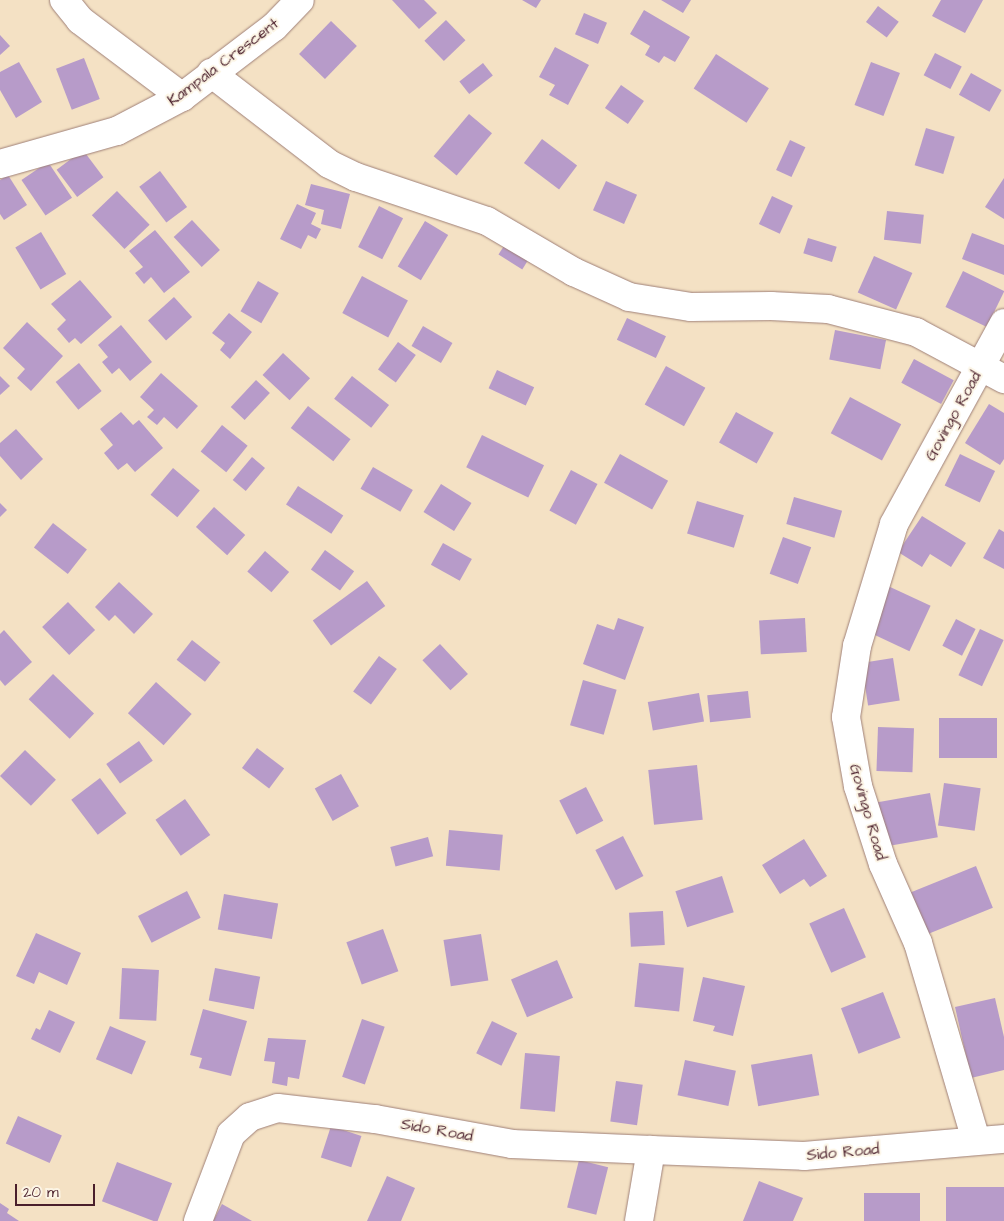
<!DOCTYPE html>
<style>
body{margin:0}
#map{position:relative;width:1004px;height:1221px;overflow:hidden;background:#f4e1c4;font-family:"Architects Daughter",sans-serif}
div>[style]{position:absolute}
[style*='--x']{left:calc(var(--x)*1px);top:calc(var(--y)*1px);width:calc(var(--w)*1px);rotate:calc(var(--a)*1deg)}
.building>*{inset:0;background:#b79bc9;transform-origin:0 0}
.roads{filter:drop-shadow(0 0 1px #9f8078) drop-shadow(0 0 1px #9f8078)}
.minor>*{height:28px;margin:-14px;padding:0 14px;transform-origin:14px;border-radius:14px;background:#fff}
span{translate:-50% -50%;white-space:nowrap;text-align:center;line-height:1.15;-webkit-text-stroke:4px #fcf5e5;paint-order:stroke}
.street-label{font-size:16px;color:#4a1f2b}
.scale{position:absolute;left:15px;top:1184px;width:80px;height:22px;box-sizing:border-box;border:2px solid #4a1f2b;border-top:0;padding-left:6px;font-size:15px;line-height:18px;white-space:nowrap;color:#4a1f2b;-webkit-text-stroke:4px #fcf5e5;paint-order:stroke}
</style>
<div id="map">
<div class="building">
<div style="clip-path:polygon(392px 0,424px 0,437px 13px,419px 29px)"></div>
<div style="clip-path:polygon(522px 0,541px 0,536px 8px)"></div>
<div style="clip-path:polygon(661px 0,691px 0,683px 13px)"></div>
<div style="clip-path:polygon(941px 0,983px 0,965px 33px,932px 16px)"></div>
<div style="left:878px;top:6px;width:26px;height:20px;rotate:37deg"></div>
<div style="clip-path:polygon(644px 10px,690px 37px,675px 62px,664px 56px,659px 63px,645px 55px,650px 46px,630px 34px)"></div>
<div style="left:584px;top:13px;width:25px;height:23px;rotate:23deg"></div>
<div style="left:446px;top:20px;width:28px;height:30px;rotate:46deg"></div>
<div style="left:331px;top:21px;width:36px;height:46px;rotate:44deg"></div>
<div style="clip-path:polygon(0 35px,10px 46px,0 55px)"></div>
<div style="clip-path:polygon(555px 47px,589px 65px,568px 105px,549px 95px,555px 85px,539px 77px)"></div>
<div style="left:935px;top:53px;width:30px;height:25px;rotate:27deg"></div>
<div style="left:716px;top:54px;width:63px;height:41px;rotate:33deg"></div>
<div style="left:84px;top:58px;width:44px;height:30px;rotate:69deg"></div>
<div style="clip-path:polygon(19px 62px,42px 102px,16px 118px,0 90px,0 72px)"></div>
<div style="left:871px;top:62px;width:31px;height:46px;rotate:21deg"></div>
<div style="left:483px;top:63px;width:16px;height:30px;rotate:52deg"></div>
<div style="left:971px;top:73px;width:35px;height:25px;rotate:29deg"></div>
<div style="left:621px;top:85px;width:28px;height:28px;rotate:35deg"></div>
<div style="left:469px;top:114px;width:30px;height:55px;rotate:40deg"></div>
<div style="left:926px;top:128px;width:30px;height:39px;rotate:17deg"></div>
<div style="left:542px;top:139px;width:44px;height:30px;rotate:37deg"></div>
<div style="left:790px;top:140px;width:17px;height:33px;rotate:25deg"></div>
<div style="left:83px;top:150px;width:34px;height:33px;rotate:53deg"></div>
<div style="left:48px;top:162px;width:43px;height:32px;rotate:56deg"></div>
<div style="left:160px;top:171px;width:45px;height:26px;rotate:53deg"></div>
<div style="clip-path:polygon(8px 175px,27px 205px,4px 220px,0 214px,0 180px)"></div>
<div style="clip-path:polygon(1004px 178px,1004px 219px,985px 207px)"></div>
<div style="left:606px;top:181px;width:34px;height:32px;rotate:24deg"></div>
<div style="clip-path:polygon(311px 184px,350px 194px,341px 229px,321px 224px,324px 210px,305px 205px)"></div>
<div style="left:117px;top:191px;width:47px;height:35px;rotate:46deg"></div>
<div style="left:772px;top:196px;width:23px;height:31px;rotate:25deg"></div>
<div style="clip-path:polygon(297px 204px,316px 213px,311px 224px,321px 229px,316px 239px,308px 235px,301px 249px,280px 239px)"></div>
<div style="left:379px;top:206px;width:27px;height:46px;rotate:27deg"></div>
<div style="left:887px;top:211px;width:37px;height:29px;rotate:6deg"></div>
<div style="left:192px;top:220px;width:41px;height:25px;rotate:47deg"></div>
<div style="left:425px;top:221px;width:27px;height:53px;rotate:31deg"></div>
<div style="clip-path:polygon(155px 230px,190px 272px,164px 293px,151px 277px,144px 284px,135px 273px,143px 267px,129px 251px)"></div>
<div style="left:41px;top:232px;width:49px;height:30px;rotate:59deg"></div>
<div style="clip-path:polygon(972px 233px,1004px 245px,1004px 275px,962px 259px)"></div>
<div style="left:808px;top:238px;width:30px;height:16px;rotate:17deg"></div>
<div style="left:507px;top:241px;width:28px;height:16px;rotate:32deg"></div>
<div style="left:874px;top:256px;width:42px;height:40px;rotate:24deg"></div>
<div style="left:963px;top:271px;width:46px;height:40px;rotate:26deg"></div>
<div style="left:362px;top:276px;width:52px;height:42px;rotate:28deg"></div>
<div style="clip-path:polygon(80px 280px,112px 317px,81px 344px,75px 338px,69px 343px,57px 329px,66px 320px,51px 304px)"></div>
<div style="left:258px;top:281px;width:24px;height:35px;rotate:30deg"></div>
<div style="left:174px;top:297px;width:27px;height:35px;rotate:48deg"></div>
<div style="clip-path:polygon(229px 313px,252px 332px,230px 359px,220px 350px,225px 343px,212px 333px)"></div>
<div style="left:627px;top:318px;width:43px;height:24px;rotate:25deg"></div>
<div style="clip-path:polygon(27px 322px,63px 356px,31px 391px,17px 378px,25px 369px,3px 348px)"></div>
<div style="clip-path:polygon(121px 325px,152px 362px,130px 381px,119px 368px,112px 374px,102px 362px,108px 357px,98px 345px)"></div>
<div style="left:423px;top:326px;width:34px;height:23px;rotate:30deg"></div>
<div style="left:835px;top:330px;width:52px;height:30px;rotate:11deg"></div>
<div style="left:398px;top:342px;width:22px;height:34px;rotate:36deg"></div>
<div style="left:283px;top:353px;width:37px;height:30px;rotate:43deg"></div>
<div style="left:914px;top:359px;width:45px;height:27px;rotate:28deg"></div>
<div style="left:79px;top:363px;width:36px;height:30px;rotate:51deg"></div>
<div style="left:666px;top:366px;width:45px;height:44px;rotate:29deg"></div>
<div style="left:497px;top:370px;width:41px;height:20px;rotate:25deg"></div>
<div style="clip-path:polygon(161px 373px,198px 406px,177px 429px,164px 417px,157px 425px,147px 417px,154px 410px,140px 397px)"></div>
<div style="clip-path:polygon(0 376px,10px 386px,0 395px)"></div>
<div style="left:352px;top:376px;width:47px;height:29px;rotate:38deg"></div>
<div style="left:256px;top:380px;width:19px;height:37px;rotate:43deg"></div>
<div style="left:850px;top:397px;width:58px;height:41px;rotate:28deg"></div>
<div style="clip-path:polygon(989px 404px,1004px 413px,1004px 459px,1000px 465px,965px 443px)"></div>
<div style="left:308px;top:406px;width:54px;height:28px;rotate:38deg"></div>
<div style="clip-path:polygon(121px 412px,133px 425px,139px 420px,163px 448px,135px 472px,127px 463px,118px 470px,104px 453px,113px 445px,100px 429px)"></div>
<div style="left:736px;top:412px;width:43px;height:35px;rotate:29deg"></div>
<div style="left:222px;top:425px;width:33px;height:34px;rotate:39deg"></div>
<div style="clip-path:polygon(16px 429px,43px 459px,21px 480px,0 456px,0 443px)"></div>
<div style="left:482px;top:435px;width:69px;height:36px;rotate:26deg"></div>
<div style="left:620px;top:454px;width:55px;height:33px;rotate:29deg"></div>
<div style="left:960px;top:454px;width:39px;height:35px;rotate:26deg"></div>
<div style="left:252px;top:457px;width:17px;height:30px;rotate:40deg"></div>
<div style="left:373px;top:467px;width:46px;height:25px;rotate:30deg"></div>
<div style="left:173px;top:468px;width:35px;height:35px;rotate:40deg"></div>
<div style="left:571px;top:470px;width:30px;height:46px;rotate:28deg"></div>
<div style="left:441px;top:484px;width:36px;height:33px;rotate:32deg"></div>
<div style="left:298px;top:486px;width:54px;height:22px;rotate:33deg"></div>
<div style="left:794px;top:497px;width:50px;height:28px;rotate:16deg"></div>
<div style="left:697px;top:501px;width:49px;height:34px;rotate:17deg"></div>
<div style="clip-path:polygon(0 503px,7px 510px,0 517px)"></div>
<div style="left:214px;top:507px;width:42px;height:27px;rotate:42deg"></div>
<div style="clip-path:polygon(922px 516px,966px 543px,951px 567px,930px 554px,922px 567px,898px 552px)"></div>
<div style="left:53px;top:523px;width:43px;height:31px;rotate:38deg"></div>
<div style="clip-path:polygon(999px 529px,1004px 532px,1004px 569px,983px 558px)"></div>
<div style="left:783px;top:537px;width:30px;height:39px;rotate:20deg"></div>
<div style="left:443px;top:543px;width:33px;height:25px;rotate:29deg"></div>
<div style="left:325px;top:550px;width:36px;height:24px;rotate:36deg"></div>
<div style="left:265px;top:551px;width:32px;height:27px;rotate:41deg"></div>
<div style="left:367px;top:581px;width:31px;height:67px;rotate:54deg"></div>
<div style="clip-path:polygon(119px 582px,153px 614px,134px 634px,115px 615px,109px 621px,95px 607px)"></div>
<div style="left:888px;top:586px;width:47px;height:50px;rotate:25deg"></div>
<div style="left:68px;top:602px;width:39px;height:36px;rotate:46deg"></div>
<div style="clip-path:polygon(618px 618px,644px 627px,625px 680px,583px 664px,597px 624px,614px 630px)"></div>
<div style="left:805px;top:618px;width:34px;height:46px;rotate:87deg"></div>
<div style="left:956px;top:619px;width:22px;height:30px;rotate:27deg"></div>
<div style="left:980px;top:629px;width:26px;height:51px;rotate:25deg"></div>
<div style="clip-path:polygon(4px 630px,32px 662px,5px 686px,0 680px,0 634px)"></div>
<div style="left:192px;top:640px;width:36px;height:25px;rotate:38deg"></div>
<div style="left:440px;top:644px;width:41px;height:24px;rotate:47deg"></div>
<div style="left:379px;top:656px;width:22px;height:44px;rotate:36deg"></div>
<div style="left:893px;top:658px;width:43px;height:32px;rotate:81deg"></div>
<div style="left:53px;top:674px;width:57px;height:35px;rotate:44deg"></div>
<div style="left:583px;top:680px;width:35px;height:47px;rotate:16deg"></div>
<div style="left:156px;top:682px;width:48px;height:42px;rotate:42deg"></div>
<div style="left:748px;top:691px;width:27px;height:41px;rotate:84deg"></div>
<div style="left:699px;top:693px;width:29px;height:52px;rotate:80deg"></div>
<div style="left:997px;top:718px;width:40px;height:58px;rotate:90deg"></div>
<div style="left:878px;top:727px;width:36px;height:44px;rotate:2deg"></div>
<div style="left:139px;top:741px;width:24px;height:40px;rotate:55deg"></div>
<div style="left:257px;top:748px;width:34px;height:25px;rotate:37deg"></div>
<div style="left:25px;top:750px;width:43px;height:36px;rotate:44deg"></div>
<div style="left:697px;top:765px;width:55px;height:49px;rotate:84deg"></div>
<div style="left:341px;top:774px;width:37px;height:30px;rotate:61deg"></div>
<div style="left:100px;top:778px;width:44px;height:36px;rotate:53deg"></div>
<div style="left:944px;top:783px;width:37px;height:43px;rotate:8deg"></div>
<div style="left:586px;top:787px;width:38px;height:30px;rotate:63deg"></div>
<div style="left:930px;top:793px;width:45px;height:56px;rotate:80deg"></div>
<div style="left:185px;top:799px;width:44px;height:36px;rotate:55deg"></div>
<div style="left:449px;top:830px;width:54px;height:36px;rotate:5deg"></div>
<div style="left:623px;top:836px;width:45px;height:31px;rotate:63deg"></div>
<div style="left:428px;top:837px;width:20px;height:39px;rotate:75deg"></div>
<div style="clip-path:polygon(804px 839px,827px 876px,810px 887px,804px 879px,780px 894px,762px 865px)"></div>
<div style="left:976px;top:866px;width:45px;height:70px;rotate:68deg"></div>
<div style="left:722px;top:876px;width:38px;height:49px;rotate:72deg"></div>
<div style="left:187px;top:891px;width:30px;height:55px;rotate:63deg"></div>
<div style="left:224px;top:894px;width:55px;height:36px;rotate:10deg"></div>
<div style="left:844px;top:908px;width:54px;height:38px;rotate:66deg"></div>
<div style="left:663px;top:911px;width:34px;height:34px;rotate:87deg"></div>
<div style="left:383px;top:929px;width:45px;height:39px;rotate:70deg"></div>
<div style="clip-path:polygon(36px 933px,81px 953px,67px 985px,39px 972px,34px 984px,16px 976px)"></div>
<div style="left:481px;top:934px;width:47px;height:38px;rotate:81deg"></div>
<div style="left:557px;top:960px;width:41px;height:50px;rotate:67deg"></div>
<div style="left:639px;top:963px;width:45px;height:44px;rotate:6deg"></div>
<div style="left:122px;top:968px;width:37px;height:51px;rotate:3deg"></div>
<div style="left:215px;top:968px;width:46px;height:33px;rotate:11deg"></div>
<div style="clip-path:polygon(703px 977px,745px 986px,733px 1036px,713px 1031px,715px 1026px,693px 1021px)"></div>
<div style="left:883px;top:992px;width:49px;height:45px;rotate:69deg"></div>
<div style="clip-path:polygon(995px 998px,1004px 1037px,1004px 1070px,971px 1078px,955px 1007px)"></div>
<div style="clip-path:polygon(203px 1009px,247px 1021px,231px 1076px,199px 1068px,202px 1058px,190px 1055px)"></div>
<div style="clip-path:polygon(49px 1010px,75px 1022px,60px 1053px,31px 1039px,36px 1028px,40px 1030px)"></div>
<div style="left:362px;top:1019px;width:24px;height:61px;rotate:19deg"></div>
<div style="left:492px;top:1021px;width:28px;height:36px;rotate:26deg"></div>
<div style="left:110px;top:1026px;width:39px;height:36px;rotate:23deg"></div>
<div style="clip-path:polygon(268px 1038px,306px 1040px,299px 1079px,288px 1077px,287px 1086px,272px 1083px,275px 1062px,264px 1061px)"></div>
<div style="left:525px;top:1053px;width:35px;height:56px;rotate:5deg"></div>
<div style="left:812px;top:1054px;width:42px;height:62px;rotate:80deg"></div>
<div style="left:685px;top:1060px;width:52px;height:36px;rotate:12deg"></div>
<div style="left:616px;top:1081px;width:27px;height:41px;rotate:8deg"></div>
<div style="left:18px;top:1116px;width:48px;height:30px;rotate:24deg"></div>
<div style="left:331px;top:1126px;width:32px;height:33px;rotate:18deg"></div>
<div style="left:579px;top:1160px;width:30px;height:49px;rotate:14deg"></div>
<div style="left:117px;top:1162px;width:59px;height:42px;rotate:21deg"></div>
<div style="clip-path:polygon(387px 1176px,415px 1188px,401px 1221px,367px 1221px)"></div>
<div style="clip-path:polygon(759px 1181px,803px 1198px,793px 1221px,743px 1221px)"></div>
<div style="left:1004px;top:1187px;width:34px;height:58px;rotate:90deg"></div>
<div style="left:920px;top:1193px;width:28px;height:56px;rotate:90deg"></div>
<div style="clip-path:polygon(0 1203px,9px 1209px,7px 1213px,19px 1221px,0 1221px)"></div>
<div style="clip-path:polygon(222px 1204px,252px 1221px,213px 1221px)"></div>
</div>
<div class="roads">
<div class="minor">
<div style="--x:64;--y:0;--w:26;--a:51"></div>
<div style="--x:80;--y:20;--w:128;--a:37"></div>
<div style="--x:211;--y:73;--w:149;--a:37.6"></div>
<div style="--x:329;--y:164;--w:30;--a:26"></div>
<div style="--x:356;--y:177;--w:138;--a:18.6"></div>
<div style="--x:487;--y:221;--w:101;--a:30.4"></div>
<div style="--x:574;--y:272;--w:60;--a:24.4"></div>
<div style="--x:629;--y:297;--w:63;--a:9.2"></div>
<div style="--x:691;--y:307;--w:80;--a:-0.7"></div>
<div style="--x:771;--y:306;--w:57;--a:3"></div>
<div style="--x:828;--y:309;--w:91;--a:14.6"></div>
<div style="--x:916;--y:332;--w:100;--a:28.1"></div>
<div style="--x:0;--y:164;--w:122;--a:-15.8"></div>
<div style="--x:117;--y:131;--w:73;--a:-27.6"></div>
<div style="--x:182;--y:97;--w:116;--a:-37.3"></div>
<div style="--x:274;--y:27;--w:37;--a:-46"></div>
<div style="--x:976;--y:1140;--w:205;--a:-106.4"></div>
<div style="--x:918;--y:943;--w:86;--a:-113.9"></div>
<div style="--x:883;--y:864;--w:82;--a:-107.8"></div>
<div style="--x:858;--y:786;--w:70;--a:-99.9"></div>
<div style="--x:846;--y:717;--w:72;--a:-81.2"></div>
<div style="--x:857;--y:646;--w:127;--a:-73.1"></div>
<div style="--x:894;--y:524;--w:229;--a:-61.3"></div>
<div style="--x:198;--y:1221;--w:93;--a:-69.2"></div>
<div style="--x:231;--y:1134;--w:25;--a:-42"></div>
<div style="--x:250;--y:1117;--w:29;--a:-18"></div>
<div style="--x:278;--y:1108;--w:98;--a:6.5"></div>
<div style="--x:375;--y:1119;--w:139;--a:10.3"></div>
<div style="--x:512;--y:1144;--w:139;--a:2.5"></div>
<div style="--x:651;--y:1150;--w:153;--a:2.2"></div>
<div style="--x:804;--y:1156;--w:201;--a:-4.9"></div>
<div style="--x:639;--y:1221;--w:72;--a:-80.4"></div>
</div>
</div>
<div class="street-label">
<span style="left:223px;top:62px;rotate:-37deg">Kampala Crescent</span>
<span style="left:953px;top:416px;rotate:-61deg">Govingo Road</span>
<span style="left:868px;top:812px;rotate:74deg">Govingo Road</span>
<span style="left:437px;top:1130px;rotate:10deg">Sido Road</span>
<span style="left:843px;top:1152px;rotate:-5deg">Sido Road</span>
</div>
<div class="scale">20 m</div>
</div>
